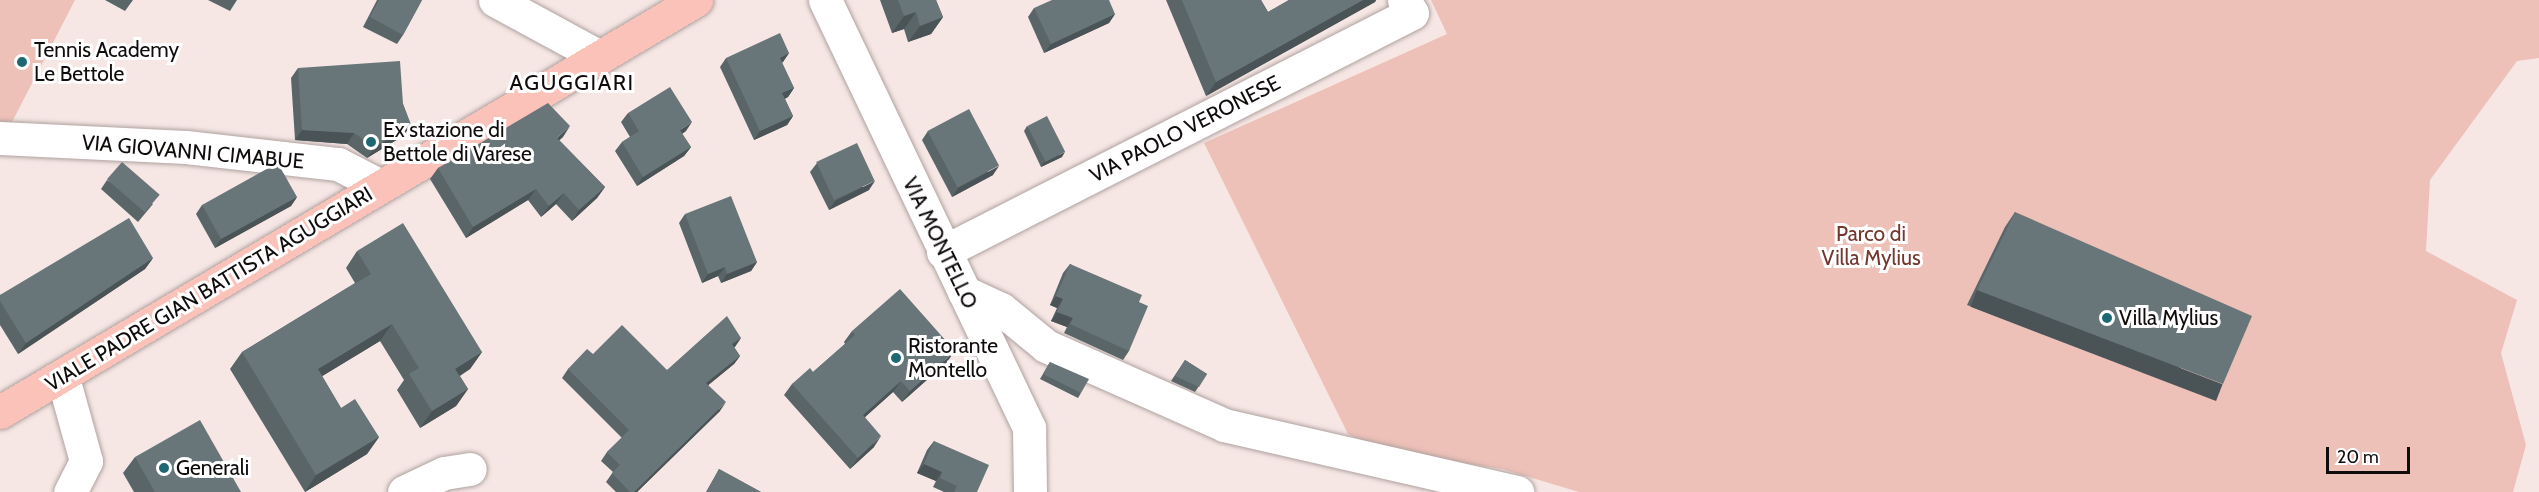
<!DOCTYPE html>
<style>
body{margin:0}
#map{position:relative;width:2539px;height:492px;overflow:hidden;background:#f6e7e5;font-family:Cabin,sans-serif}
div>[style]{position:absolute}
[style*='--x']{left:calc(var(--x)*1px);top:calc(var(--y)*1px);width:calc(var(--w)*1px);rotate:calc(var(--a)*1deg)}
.green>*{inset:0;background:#edc0b8}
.roads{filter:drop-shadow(0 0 2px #afa29f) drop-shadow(0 0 2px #afa29f)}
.minor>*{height:33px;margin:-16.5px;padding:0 16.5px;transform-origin:16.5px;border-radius:16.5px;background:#fff}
.major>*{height:33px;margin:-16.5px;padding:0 16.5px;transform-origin:16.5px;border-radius:16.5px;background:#fbc2b9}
.wall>*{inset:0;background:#5a6568}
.shaded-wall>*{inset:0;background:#4a5355;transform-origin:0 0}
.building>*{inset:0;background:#697679;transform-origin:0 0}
.dots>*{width:16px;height:16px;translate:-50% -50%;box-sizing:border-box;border:3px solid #fff;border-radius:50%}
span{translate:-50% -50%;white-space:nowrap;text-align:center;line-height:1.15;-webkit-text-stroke:6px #fff;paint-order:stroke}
.poi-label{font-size:21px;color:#110c0c}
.left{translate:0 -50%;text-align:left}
.street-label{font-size:21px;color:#110c0c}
.park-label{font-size:21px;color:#73372e}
.neighbourhood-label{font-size:22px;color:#110c0c;letter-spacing:1.5px}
.scale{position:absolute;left:2326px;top:447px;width:84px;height:27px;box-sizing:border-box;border:3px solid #110c0c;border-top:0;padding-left:8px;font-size:18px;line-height:21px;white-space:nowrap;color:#110c0c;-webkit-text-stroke:4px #fff;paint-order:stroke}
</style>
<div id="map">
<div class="green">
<div style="clip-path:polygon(0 0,75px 0,11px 124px,0 123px)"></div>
<div style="clip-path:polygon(1431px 0,2539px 0,2539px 58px,2517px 61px,2430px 180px,2426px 251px,2517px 300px,2501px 353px,2526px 445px,2513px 492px,1579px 492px,1502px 469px,1388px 452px,1348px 434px,1204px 143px,1447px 34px)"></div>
</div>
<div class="roads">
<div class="minor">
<div style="--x:495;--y:0;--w:119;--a:28.5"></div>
<div style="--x:825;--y:0;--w:474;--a:64.5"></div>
<div style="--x:1029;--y:428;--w:64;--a:89.1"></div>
<div style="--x:0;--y:138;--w:186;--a:2.8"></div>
<div style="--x:186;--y:147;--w:153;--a:6.4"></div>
<div style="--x:338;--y:164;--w:48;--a:27.1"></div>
<div style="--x:943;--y:252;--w:526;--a:-27"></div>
<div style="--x:1412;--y:13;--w:15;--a:-122"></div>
<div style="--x:964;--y:292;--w:41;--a:24.7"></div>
<div style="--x:1001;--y:309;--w:58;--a:39.4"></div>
<div style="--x:1046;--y:346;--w:195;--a:23.9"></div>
<div style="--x:1224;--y:425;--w:301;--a:12.9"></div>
<div style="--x:63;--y:378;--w:86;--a:74.5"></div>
<div style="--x:86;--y:461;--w:35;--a:117"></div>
<div style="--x:404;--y:492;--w:44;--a:-25.4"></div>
<div style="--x:444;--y:473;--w:26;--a:-9"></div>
</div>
<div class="major">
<div style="--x:0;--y:412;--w:809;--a:-30.62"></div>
</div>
</div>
<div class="wall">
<div style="clip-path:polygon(105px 0,133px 0,125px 11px)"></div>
<div style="clip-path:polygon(208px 0,237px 0,230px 11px)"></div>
<div style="clip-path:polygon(377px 0,422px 0,403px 35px,397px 44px,363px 27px)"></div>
<div style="clip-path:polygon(880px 0,936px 0,943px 17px,931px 34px,908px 42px,904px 29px,892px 33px)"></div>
<div style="clip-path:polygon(1166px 0,1261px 0,1268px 12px,1289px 0,1376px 0,1375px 2px,1206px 96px)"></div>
<div style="clip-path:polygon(1034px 8px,1115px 14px,1109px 23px,1044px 53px,1028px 17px)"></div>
<div style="clip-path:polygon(789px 53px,782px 63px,794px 88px,788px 97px,785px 99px,793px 116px,787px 125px,754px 140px,720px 67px,726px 58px)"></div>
<div style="clip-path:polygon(298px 68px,403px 104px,411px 125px,403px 136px,367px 158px,347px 144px,295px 140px,291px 78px)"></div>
<div style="clip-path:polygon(628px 113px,686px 131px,682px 134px,691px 147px,684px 156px,637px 186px,615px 151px,622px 142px,630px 137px,621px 122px)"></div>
<div style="clip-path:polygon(1027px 126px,1062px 157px,1041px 167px,1024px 131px)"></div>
<div style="clip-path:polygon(928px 131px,993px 175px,952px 197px,922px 140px)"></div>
<div style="clip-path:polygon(563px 137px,559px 140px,605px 187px,597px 198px,572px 221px,556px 204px,541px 217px,528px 200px,466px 238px,430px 179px,438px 168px)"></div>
<div style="clip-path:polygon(817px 163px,869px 190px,829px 210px,810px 172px)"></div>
<div style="clip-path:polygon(107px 180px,153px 204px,138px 222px,101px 189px)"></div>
<div style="clip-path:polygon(297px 197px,291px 206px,215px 248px,196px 214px,202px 205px)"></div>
<div style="clip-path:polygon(2015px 212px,2212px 398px,1967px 305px,2005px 227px)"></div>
<div style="clip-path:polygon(685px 214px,757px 262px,751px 271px,721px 283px,718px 276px,702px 283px,679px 223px)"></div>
<div style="clip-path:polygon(357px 251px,482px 352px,470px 369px,460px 376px,468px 389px,456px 406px,420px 428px,397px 390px,404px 380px,380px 341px,322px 376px,341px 408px,379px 437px,367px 454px,305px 492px,230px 369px,242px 352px,355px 283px,346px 268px)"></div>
<div style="clip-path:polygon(153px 258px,145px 269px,18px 354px,0 325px,0 295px)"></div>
<div style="clip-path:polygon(1070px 264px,1139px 302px,1129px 351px,1123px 360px,1064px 333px,1067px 327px,1051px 321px,1057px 308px,1050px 305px,1063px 273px)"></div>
<div style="clip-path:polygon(852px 331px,947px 362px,902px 402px,893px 392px,865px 417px,874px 447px,850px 469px,784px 395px,792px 384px,813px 372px,845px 344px,844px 342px)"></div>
<div style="clip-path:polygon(741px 338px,734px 347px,740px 356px,734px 364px,708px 385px,720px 411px,637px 492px,616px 492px,606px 482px,613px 472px,601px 461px,607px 452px,622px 438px,562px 378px,568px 369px,593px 354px,667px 370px)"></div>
<div style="clip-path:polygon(1185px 360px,1207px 374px,1195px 392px,1171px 381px)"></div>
<div style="clip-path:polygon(1050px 362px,1081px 393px,1078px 398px,1040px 379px)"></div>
<div style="clip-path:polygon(934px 441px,977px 492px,944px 492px,933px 487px,936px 481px,917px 473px,927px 450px)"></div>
<div style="clip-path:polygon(135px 457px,241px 492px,134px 492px,123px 473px)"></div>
<div style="clip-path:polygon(719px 469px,761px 492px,706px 492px)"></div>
</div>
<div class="shaded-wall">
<div style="clip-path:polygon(1363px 0,1376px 0,1375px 2px,1206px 96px,1216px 82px)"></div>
<div style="clip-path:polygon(916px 12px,904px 29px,892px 33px,904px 16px)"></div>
<div style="clip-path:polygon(1115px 14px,1109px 23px,1044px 53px,1051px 44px)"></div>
<div style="clip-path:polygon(943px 17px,931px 34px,908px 42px,920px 26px)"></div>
<div style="clip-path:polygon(789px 53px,783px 62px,774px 67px,780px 58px)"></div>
<div style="clip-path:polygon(794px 88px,788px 97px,776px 102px,782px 93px)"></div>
<div style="clip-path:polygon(793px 116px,787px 125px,754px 140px,760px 131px)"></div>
<div style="clip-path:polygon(692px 122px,686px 131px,674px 139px,680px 130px)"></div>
<div style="clip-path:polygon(411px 125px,403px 136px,367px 158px,375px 147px)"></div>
<div style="clip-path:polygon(570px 126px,563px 137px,550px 149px,557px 138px)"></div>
<div style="clip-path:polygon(302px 130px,354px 133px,347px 144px,295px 140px)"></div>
<div style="clip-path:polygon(691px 147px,684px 156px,637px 186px,643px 177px)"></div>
<div style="clip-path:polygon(1065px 152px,1062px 157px,1041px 167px,1044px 162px)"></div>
<div style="clip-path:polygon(999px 166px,993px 175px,952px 197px,958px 188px)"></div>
<div style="clip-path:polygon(875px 181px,869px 190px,829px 210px,835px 201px)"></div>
<div style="clip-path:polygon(605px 187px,597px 198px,572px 221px,579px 210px)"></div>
<div style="clip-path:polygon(536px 189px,528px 200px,466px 238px,473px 227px)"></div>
<div style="clip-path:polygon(564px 193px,556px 204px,541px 217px,549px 206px)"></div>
<div style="clip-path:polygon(297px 197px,291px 206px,215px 248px,221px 239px)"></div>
<div style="clip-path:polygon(153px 258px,145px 269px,18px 354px,26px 343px)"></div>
<div style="clip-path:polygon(757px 262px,751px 271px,721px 283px,727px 274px)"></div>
<div style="clip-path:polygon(725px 267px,718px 276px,702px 283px,708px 274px)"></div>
<div style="left:1977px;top:290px;width:263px;height:18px;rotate:21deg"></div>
<div style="clip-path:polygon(1056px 296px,1063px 299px,1057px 308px,1050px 305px)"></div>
<div style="clip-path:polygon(1057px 312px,1073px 318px,1067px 327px,1051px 321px)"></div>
<div style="clip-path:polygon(392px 324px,380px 341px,306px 386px,318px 369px)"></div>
<div style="clip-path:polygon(741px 338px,735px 347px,726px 352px,732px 344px)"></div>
<div style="clip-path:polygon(955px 351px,947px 362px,902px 402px,910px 391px)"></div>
<div style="clip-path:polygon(482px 352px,470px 369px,444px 385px,455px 369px)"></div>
<div style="clip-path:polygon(740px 356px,734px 364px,700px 392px,706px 383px)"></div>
<div style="clip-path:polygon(901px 381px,893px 392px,855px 426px,863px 415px)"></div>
<div style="clip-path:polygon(468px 389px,456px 406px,420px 428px,432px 411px)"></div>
<div style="clip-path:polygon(726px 402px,720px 411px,637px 492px,634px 492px)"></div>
<div style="clip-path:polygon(881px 436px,874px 447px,850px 469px,858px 458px)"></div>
<div style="clip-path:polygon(379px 437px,367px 454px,305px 492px,316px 475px)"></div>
<div style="clip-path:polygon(924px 464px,942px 472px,936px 481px,917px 473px)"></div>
</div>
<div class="building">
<div style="clip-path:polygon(379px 0,422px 0,403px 35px,370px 17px)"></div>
<div style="clip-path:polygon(898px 0,936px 0,943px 17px,920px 26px,916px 12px,904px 16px)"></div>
<div style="clip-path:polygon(1052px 0,1109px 0,1115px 14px,1051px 44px,1034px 8px)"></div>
<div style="clip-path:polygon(1182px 0,1261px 0,1268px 12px,1289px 0,1363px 0,1216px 82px)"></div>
<div style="clip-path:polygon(780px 33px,789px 53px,780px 58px,794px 88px,782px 93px,793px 116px,760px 131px,726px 58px)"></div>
<div style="clip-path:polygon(400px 61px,403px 104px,411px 125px,375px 147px,354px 133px,302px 130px,298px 68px)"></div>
<div style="clip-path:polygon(670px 87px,692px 122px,680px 130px,691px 147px,643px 177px,622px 142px,639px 131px,628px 113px)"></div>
<div style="clip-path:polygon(548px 103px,570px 126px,557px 138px,605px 187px,579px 210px,564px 193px,549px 206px,536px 189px,473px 227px,438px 168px)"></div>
<div style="left:969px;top:109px;width:64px;height:47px;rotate:62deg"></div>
<div style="left:1047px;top:116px;width:40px;height:22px;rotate:63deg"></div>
<div style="left:857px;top:143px;width:42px;height:45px;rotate:65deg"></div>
<div style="left:122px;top:162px;width:50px;height:23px;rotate:41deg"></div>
<div style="clip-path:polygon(272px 166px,280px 167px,297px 197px,221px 239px,202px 205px)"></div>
<div style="clip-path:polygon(731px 196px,757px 262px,727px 274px,725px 267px,708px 274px,685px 214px)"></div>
<div style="clip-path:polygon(2015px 212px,2252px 316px,2223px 384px,1977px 290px)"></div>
<div style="clip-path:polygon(129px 218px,153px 258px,26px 343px,0 301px,0 295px)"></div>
<div style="clip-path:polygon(403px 223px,482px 352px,455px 369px,468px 389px,432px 411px,409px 374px,419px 368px,392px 324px,318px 369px,341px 408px,355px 399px,379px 437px,316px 475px,242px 352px,371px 274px,357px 251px)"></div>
<div style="clip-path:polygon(1070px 264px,1142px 295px,1139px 302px,1148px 306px,1129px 351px,1070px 324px,1073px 318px,1057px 312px,1063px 299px,1056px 296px)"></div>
<div style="clip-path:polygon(900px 289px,955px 351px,910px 391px,901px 381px,863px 415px,881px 436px,858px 458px,792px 384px,810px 368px,813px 372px,855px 335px,852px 331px)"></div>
<div style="clip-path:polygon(727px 316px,741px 338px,732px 344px,740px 356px,706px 383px,726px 402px,634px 492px,630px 492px,612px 473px,620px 465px,607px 452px,629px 430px,568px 369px,587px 349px,593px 354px,622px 325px,667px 370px)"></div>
<div style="clip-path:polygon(1185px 360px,1207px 374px,1199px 387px,1175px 376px)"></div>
<div style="clip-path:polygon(1050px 362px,1089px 379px,1081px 393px,1043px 374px)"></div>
<div style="clip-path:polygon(200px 420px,241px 492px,155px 492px,135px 457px)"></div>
<div style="clip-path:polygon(934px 441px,989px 465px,977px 492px,954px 492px,957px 486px,940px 478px,942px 472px,924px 464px)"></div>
<div style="clip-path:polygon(719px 469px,761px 492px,707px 492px)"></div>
</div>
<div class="dots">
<div style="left:22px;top:62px;background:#1e6873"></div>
<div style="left:371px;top:142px;background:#1e6873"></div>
<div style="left:2107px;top:318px;background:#1e6873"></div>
<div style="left:896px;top:358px;background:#1e6873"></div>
<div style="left:164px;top:468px;background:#1e6873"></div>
</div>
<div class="poi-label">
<span class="left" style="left:34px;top:62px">Tennis Academy<br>Le Bettole</span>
<span class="left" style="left:383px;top:142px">Ex stazione di<br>Bettole di Varese</span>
<span class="left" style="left:2119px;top:318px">Villa Mylius</span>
<span class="left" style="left:908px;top:358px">Ristorante<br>Montello</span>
<span class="left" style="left:176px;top:468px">Generali</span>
</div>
<div class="street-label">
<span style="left:1185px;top:129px;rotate:-27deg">VIA PAOLO VERONESE</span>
<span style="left:193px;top:152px;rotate:5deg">VIA GIOVANNI CIMABUE</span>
<span style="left:940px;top:243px;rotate:64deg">VIA MONTELLO</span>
<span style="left:209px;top:289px;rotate:-31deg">VIALE PADRE GIAN BATTISTA AGUGGIARI</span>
</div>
<div class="park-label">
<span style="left:1871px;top:246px">Parco di<br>Villa Mylius</span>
</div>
<div class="neighbourhood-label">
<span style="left:572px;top:83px">AGUGGIARI</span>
</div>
<div class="scale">20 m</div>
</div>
